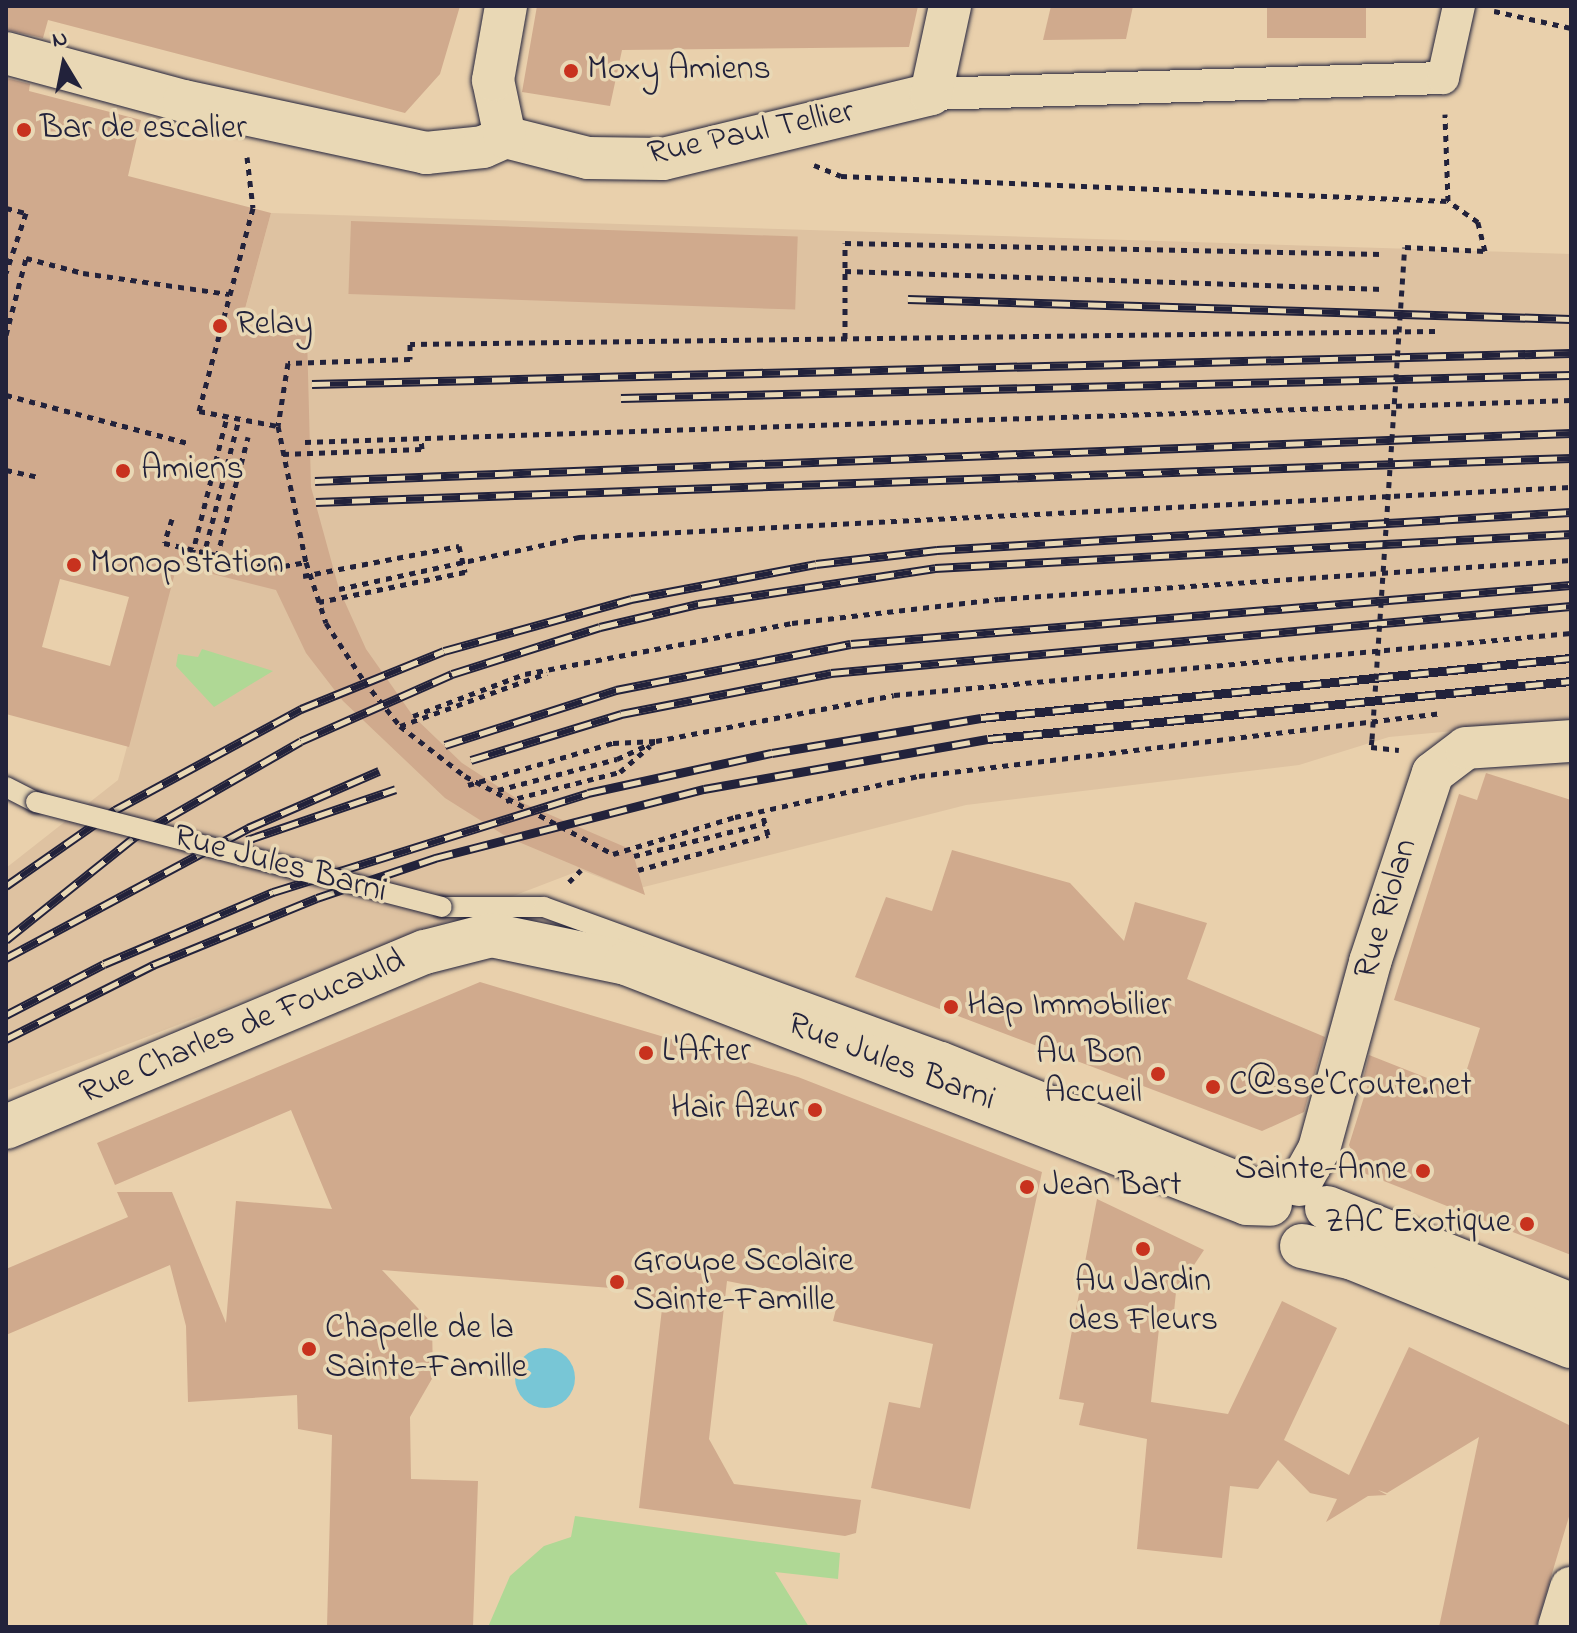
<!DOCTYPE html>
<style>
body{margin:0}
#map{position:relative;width:1577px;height:1633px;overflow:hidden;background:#e9d0ac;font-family:"Indie Flower",sans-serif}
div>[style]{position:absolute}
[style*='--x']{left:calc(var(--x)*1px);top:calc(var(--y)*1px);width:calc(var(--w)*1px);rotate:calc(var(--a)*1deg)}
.built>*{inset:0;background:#dec2a1}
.green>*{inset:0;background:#afd895}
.water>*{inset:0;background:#78c6d6}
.round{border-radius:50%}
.building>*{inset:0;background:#d0aa8d;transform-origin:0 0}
.path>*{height:5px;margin-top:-2.5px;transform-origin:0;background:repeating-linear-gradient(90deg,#22223b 0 6px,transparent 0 12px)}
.roads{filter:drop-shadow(0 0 2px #22223b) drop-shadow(0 0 2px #22223b)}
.service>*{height:20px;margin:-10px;padding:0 10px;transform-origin:10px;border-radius:10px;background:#e9d8b5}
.pedestrian>*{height:32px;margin:-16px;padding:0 16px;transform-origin:16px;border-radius:16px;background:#e9d8b5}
.minor>*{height:42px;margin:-21px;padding:0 21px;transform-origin:21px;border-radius:21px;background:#e9d8b5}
.secondary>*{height:44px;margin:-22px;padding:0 22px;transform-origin:22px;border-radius:22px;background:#e9d8b5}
.rail>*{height:9px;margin-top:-4.5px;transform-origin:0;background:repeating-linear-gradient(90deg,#e9d8b5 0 18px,#22223b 0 36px);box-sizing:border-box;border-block:2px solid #22223b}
.path-bridge>*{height:5px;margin-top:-2.5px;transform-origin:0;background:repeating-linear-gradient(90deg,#22223b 0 6px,transparent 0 12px)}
.bridges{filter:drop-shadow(0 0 2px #22223b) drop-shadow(0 0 2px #22223b)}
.service-bridge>*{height:20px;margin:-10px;padding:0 10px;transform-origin:10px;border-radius:10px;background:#e9d8b5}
.dots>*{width:22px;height:22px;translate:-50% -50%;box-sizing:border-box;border:4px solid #e9d8b5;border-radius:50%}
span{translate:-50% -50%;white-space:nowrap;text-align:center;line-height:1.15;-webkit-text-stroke:7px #e9d8b5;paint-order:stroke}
.poi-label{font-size:34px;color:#22223b}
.left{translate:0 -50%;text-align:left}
.right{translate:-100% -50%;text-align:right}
.street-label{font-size:34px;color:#22223b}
.frame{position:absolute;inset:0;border:8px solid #22223b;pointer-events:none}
.north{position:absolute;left:24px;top:24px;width:80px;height:80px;-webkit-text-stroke:6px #e9d8b5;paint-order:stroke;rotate:350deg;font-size:22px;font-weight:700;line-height:32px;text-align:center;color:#22223b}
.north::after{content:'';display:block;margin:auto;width:28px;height:36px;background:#22223b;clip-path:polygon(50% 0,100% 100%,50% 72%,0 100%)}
</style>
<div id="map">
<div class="built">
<div style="clip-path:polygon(271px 213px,1571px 254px,1571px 720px,1389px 737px,1299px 765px,966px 805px,632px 890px,581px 870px,6px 1091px,6px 868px,118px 780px)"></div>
</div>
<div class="green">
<div style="clip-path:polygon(202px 649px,273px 671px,214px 707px,176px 666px,178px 654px,198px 657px)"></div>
<div style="clip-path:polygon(575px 1516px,840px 1553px,838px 1579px,775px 1572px,809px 1627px,488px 1627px,510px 1576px,544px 1546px,571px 1537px)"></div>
</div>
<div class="water">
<div class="round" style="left:515px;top:1348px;width:60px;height:60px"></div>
</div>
<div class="building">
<div style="clip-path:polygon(6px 6px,460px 6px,440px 74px,405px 113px,48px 20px,43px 38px,6px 30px)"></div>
<div style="clip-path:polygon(537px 6px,918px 6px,909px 47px,622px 50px,610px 106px,522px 92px)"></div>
<div style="clip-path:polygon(1051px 6px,1133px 6px,1126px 39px,1043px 40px)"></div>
<div style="left:1267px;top:6px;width:99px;height:32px"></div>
<div style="clip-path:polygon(evenodd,6px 78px,30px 84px,29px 91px,141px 120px,128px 176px,271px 213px,239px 331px,307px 336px,311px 487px,339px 589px,366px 649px,413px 716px,462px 763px,525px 804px,632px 850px,645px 895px,507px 837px,445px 798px,343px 701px,306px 653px,276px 590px,177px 565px,129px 747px,6px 714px,6px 78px,60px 579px,129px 597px,110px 666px,42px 647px,60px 579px)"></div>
<div style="left:351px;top:221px;width:447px;height:73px;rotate:2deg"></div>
<div style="clip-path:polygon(1486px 773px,1571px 800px,1571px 1255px,1361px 1172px,1349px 1145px,1368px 1084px,1361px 1088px,1369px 1055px,1460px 1091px,1480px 1028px,1394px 1000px,1459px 794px,1477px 800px)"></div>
<div style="clip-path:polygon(952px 850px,1070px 883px,1124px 941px,1135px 902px,1207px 923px,1187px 979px,1325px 1037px,1304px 1112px,1262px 1131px,855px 977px,886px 897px,932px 911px)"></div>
<div style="clip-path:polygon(480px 982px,798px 1077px,1042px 1172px,970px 1509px,871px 1488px,889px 1402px,920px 1408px,933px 1344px,833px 1321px,836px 1309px,808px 1303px,809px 1297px,727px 1281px,709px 1439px,734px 1484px,861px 1500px,856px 1533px,845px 1536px,639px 1508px,663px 1300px,636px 1297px,637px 1290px,382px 1270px,432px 1323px,433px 1377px,410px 1417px,411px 1479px,478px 1481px,473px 1627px,327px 1627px,332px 1435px,298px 1429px,297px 1395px,188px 1402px,186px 1326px,170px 1265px,6px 1335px,6px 1269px,128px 1217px,117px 1192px,172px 1192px,226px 1323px,236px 1201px,332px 1209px,291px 1110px,115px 1185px,97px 1143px)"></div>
<div style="clip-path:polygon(1097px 1199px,1204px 1250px,1176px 1292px,1174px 1312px,1161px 1310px,1151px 1402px,1228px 1414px,1282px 1301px,1337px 1328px,1284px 1440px,1349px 1475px,1409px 1347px,1571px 1426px,1571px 1510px,1536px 1627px,1439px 1627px,1479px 1437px,1387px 1493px,1378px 1490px,1387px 1495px,1368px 1496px,1326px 1522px,1337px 1499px,1310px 1493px,1278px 1460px,1258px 1489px,1230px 1486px,1222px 1558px,1137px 1549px,1147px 1439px,1079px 1425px,1084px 1403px,1059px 1399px)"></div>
</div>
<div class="path">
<div style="--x:1494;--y:11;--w:79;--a:12.4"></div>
<div style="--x:247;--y:157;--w:51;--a:83.3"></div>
<div style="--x:253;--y:208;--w:210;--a:104.9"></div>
<div style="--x:199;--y:411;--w:80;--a:10.8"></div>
<div style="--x:814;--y:165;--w:29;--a:22"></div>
<div style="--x:841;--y:176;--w:608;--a:2.36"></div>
<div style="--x:6;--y:208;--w:21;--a:14"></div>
<div style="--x:26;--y:213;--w:63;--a:108.4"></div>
<div style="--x:1405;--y:247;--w:80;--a:2.9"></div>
<div style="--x:1485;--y:251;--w:30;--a:-104"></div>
<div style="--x:1478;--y:222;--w:37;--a:-145"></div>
<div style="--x:1448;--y:201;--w:87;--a:-92"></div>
<div style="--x:845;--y:271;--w:539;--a:1.91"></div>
<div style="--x:1435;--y:331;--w:1025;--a:179.27"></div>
<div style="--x:410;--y:344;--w:15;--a:90"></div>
<div style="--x:410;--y:359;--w:122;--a:178.1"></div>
<div style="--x:288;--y:363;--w:64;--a:99"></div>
<div style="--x:278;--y:426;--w:139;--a:78.4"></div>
<div style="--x:306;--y:562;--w:64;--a:71.8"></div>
<div style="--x:326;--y:623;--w:69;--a:56.8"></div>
<div style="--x:364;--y:681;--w:58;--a:51.3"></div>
<div style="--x:400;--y:726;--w:82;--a:37.6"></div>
<div style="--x:465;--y:776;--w:167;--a:27.8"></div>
<div style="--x:613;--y:854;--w:127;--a:-16.9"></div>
<div style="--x:735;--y:817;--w:189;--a:-12.6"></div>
<div style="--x:919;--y:776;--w:527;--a:-6.87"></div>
<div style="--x:6;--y:335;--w:80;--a:-75.4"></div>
<div style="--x:26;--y:258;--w:59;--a:14.7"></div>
<div style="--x:83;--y:273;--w:148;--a:8.2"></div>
<div style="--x:845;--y:339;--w:96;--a:-90"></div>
<div style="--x:845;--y:243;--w:537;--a:1.17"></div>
<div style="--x:6;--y:395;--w:191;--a:14.8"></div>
<div style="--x:305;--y:442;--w:1267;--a:-1.9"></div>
<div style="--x:283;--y:454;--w:139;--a:-2.1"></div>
<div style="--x:422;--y:449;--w:9;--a:-96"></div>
<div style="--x:6;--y:470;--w:33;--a:12"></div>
<div style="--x:172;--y:519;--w:25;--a:108"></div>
<div style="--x:164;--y:543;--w:111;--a:13"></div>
<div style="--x:272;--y:568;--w:35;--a:-10"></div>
<div style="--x:192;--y:555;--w:142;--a:-75.8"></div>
<div style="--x:217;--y:557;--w:124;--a:-75.5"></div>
<div style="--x:203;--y:558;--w:144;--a:-75.5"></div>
<div style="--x:303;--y:576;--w:159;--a:-10.9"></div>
<div style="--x:459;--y:546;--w:27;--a:77"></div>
<div style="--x:465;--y:572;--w:149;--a:168.4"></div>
<div style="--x:339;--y:589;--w:246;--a:-12.2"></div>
<div style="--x:579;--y:537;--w:993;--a:-2.89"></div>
<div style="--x:413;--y:716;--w:120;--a:-20.6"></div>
<div style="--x:525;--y:674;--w:272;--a:-10.8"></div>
<div style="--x:792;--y:623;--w:208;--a:-6.6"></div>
<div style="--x:999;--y:599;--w:573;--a:-3.9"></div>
<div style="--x:400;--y:726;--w:156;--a:-19.8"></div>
<div style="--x:1372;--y:739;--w:8;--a:97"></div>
<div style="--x:1371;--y:747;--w:28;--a:6"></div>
<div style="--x:468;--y:785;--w:151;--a:-16.2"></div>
<div style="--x:613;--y:743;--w:43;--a:-2.7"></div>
<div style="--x:656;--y:741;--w:242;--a:-10.9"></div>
<div style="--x:894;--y:695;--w:680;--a:-5.23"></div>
<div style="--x:498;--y:790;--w:123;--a:-14.6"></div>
<div style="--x:617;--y:759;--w:41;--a:-24.7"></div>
<div style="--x:506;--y:801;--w:118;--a:-14.3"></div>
<div style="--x:620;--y:772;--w:40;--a:-41"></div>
<div style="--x:634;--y:856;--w:135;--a:-14.1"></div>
<div style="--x:638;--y:870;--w:135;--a:-15.1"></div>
<div style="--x:768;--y:835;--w:24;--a:-105"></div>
<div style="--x:569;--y:882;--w:17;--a:-45"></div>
</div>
<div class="roads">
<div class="service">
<div style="--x:6;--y:787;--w:34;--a:27"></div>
<div style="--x:442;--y:907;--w:102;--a:0"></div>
<div style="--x:544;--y:907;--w:425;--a:20"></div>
<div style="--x:943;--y:1052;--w:360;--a:22"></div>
</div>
<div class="pedestrian">
<div style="--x:931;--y:94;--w:512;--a:-1.79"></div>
<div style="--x:1443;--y:78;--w:74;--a:-77.5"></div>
</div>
<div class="minor">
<div style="--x:6;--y:53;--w:184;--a:15.1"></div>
<div style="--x:184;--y:101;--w:248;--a:12.1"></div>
<div style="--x:426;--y:153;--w:57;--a:-6"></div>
<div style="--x:483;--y:147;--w:24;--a:-24"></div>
<div style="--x:505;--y:137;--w:86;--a:14.2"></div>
<div style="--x:588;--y:158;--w:75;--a:0.8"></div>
<div style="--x:663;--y:159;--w:276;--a:-13.6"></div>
<div style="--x:931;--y:94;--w:90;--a:-77.8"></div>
<div style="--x:505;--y:137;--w:58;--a:-101.9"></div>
<div style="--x:493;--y:80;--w:75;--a:-80"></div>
<div style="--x:1299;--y:1185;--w:41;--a:-60.9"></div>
<div style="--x:1319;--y:1149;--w:194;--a:-74.7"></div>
<div style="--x:1370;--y:962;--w:199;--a:-71.6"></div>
<div style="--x:1433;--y:773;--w:41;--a:-37.1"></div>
<div style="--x:1466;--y:748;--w:105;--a:-3.8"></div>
<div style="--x:1559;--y:1627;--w:41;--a:-72.9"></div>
</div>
<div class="secondary">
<div style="--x:6;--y:1127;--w:454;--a:-22.7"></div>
<div style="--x:425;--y:952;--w:68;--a:-14.4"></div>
<div style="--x:491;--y:935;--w:138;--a:11.7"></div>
<div style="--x:626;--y:963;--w:666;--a:21.13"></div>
<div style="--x:1247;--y:1203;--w:23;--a:2"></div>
<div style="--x:1327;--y:1208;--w:263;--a:21.7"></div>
<div style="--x:1302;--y:1246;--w:52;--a:13.2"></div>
<div style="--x:1353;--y:1258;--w:235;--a:22"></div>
</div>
</div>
<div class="rail">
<div style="--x:908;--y:299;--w:663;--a:1.73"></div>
<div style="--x:312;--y:384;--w:1259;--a:-1.41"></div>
<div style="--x:621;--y:398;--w:950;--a:-1.39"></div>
<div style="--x:315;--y:481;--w:1257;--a:-2.19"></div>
<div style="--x:316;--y:502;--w:1256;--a:-2.01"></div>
<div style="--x:445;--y:745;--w:180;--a:-17.8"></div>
<div style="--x:616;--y:690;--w:239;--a:-11.1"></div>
<div style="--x:851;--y:644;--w:722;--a:-4.68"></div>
<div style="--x:471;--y:760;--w:157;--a:-17"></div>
<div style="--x:621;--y:714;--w:214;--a:-11"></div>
<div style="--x:831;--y:673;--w:743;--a:-5.17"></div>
<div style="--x:247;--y:840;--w:157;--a:-18.9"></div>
<div style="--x:6;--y:886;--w:133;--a:-34.9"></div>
<div style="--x:115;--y:810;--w:212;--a:-28.5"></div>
<div style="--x:301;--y:709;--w:154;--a:-22.1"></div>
<div style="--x:444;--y:651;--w:194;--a:-15.5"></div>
<div style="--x:631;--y:599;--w:188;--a:-10.7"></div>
<div style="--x:816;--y:564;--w:122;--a:-6.6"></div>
<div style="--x:937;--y:550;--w:635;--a:-3.43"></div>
<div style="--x:6;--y:940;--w:166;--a:-38.7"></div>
<div style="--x:136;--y:836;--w:190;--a:-29.9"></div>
<div style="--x:301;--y:741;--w:165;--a:-23.9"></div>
<div style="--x:452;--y:674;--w:155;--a:-17.6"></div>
<div style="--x:600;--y:627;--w:101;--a:-13.2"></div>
<div style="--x:698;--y:604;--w:240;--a:-8.6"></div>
<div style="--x:935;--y:568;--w:637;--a:-3.06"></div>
<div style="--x:6;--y:958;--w:275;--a:-28.2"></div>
<div style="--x:248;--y:828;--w:143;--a:-23.5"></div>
<div style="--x:6;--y:1015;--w:110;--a:-27.5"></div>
<div style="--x:104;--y:964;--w:184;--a:-23.1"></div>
<div style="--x:273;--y:892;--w:330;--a:-17.4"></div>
<div style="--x:588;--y:793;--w:188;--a:-12.3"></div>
<div style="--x:772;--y:753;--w:212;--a:-9.5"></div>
<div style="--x:981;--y:718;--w:593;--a:-5.81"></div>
<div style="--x:6;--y:1039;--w:165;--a:-26.7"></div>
<div style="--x:153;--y:965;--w:177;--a:-22.2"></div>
<div style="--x:317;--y:898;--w:125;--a:-18.7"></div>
<div style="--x:435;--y:858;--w:278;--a:-14.4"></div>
<div style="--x:704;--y:789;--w:288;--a:-10"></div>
<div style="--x:988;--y:739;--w:586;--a:-5.68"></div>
</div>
<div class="path-bridge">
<div style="--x:1372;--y:739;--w:493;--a:-86.2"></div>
</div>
<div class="bridges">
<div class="service-bridge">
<div style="--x:36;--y:802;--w:419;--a:14.5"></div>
</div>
</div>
<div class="dots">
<div style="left:571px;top:71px;background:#c8321e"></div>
<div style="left:24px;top:130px;background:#c8321e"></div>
<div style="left:220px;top:326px;background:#c8321e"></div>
<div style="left:123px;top:471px;background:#c8321e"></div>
<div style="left:74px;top:565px;background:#c8321e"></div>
<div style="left:951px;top:1007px;background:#c8321e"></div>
<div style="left:646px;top:1053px;background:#c8321e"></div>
<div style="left:1158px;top:1074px;background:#c8321e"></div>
<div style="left:1213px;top:1087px;background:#c8321e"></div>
<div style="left:815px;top:1110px;background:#c8321e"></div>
<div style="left:1423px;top:1171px;background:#c8321e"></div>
<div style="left:1027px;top:1187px;background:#c8321e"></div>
<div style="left:1527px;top:1224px;background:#c8321e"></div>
<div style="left:1143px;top:1249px;background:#c8321e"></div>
<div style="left:617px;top:1282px;background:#c8321e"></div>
<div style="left:309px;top:1349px;background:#c8321e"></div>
</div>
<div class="poi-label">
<span class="left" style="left:587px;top:71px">Moxy Amiens</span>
<span class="left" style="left:40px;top:130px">Bar de escalier</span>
<span class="left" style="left:236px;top:326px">Relay</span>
<span class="left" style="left:141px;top:471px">Amiens</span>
<span class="left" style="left:90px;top:565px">Monop'station</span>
<span class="left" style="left:967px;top:1007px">Hap Immobilier</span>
<span class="left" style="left:662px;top:1053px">L'After</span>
<span class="right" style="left:1142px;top:1074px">Au Bon<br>Accueil</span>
<span class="left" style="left:1229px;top:1087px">C@sse'Croute.net</span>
<span class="right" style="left:799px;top:1110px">Hair Azur</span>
<span class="right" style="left:1407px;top:1171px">Sainte-Anne</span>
<span class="left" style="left:1043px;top:1187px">Jean Bart</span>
<span class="right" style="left:1511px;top:1224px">ZAC Exotique</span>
<span class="left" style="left:633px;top:1282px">Groupe Scolaire<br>Sainte-Famille</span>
<span style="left:1143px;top:1302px">Au Jardin<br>des Fleurs</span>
<span class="left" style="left:325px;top:1349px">Chapelle de la<br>Sainte-Famille</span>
</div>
<div class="street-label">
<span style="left:751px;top:134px;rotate:-12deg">Rue Paul Tellier</span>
<span style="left:280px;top:865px;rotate:15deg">Rue Jules Barni</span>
<span style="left:1387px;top:909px;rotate:-73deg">Rue Riolan</span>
<span style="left:243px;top:1028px;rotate:-23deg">Rue Charles de Foucauld</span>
<span style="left:891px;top:1063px;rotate:21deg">Rue Jules Barni</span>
</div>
<div class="frame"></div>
<div class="north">N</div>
</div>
